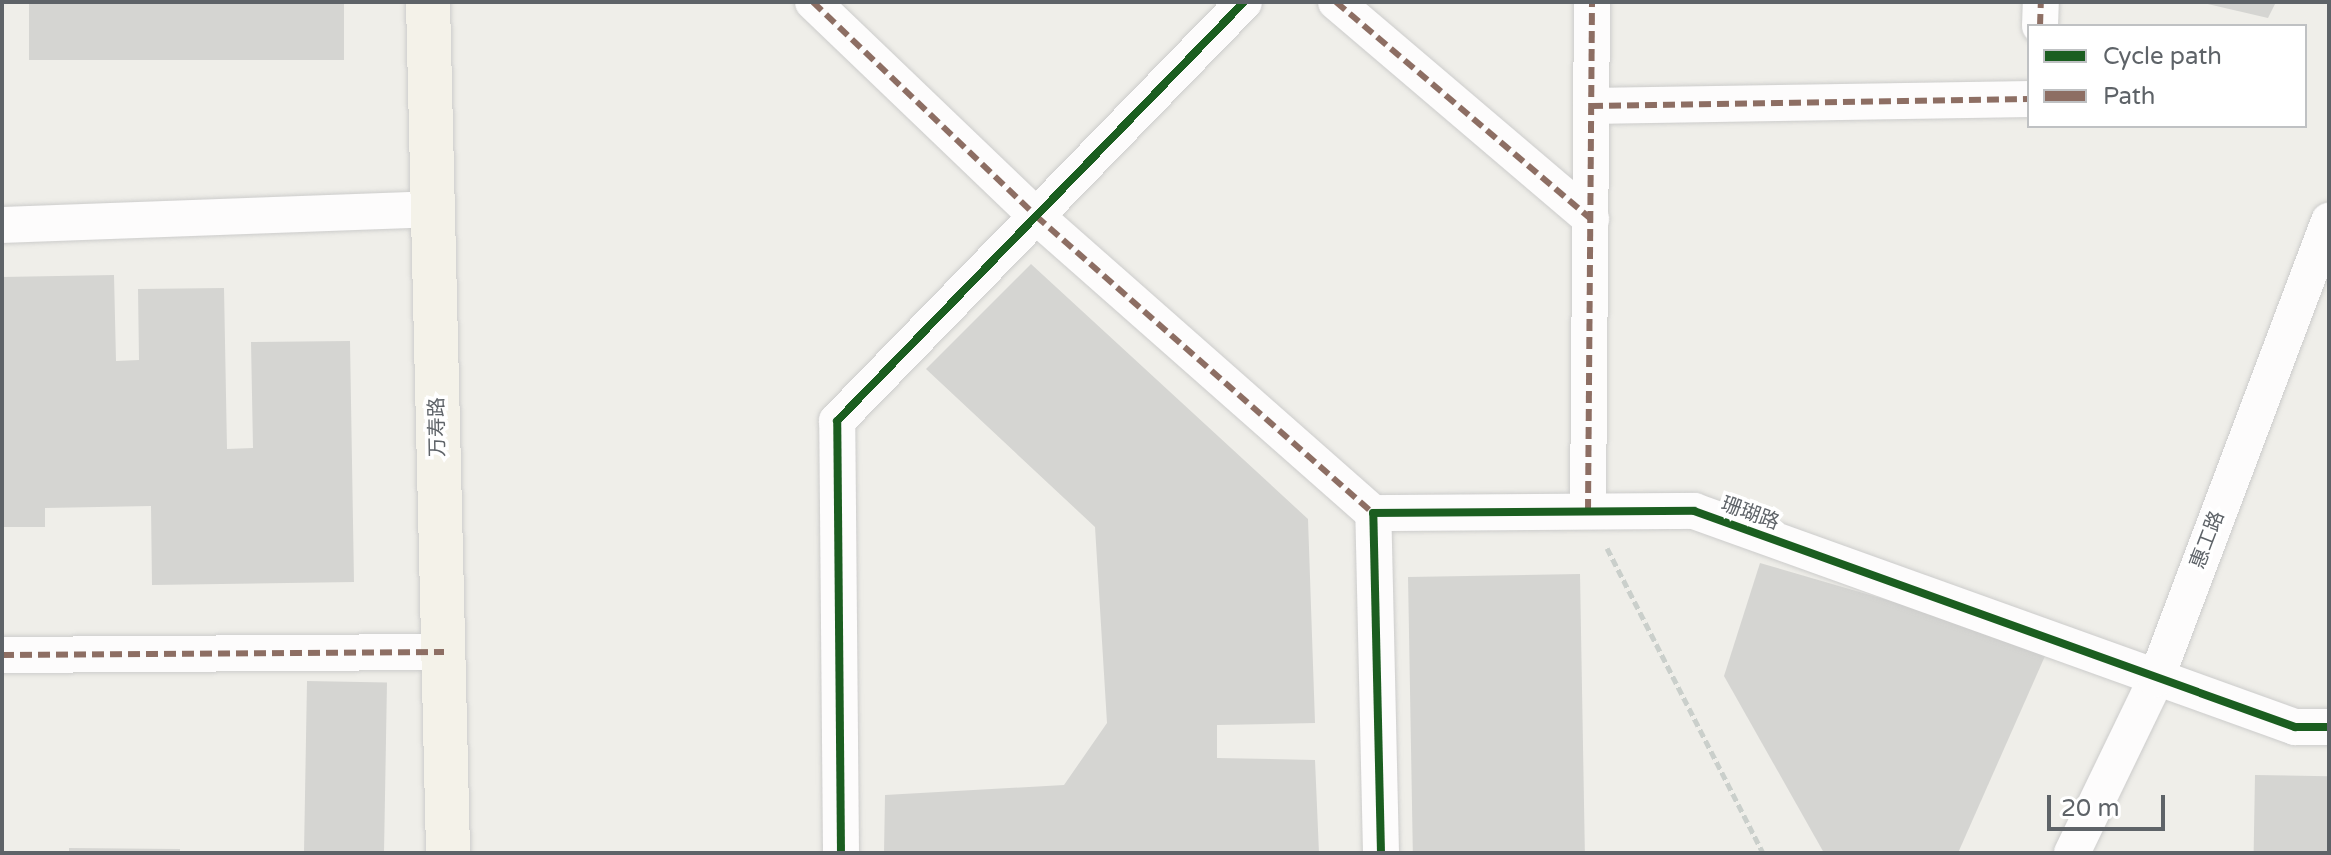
<!DOCTYPE html>
<meta charset="utf-8">
<style>
body{margin:0}
#map{position:relative;width:2331px;height:855px;overflow:hidden;background:#efeee9;font-family:"Varela Round","Noto Sans SC",sans-serif}
div>[style]{position:absolute}
[style*='--x']{left:calc(var(--x)*1px);top:calc(var(--y)*1px);width:calc(var(--w)*1px);rotate:calc(var(--a)*1deg)}
.building>*{inset:0;background:#d5d5d2;transform-origin:0 0}
.path>*{height:5px;margin-top:-2.5px;transform-origin:0;background:repeating-linear-gradient(90deg,#cacfcb 0 8px,transparent 0 12px)}
.roads{filter:drop-shadow(0 0 2px #cccccb) drop-shadow(0 0 2px #cccccb)}
.street>*{height:36px;margin:-18px;padding:0 18px;transform-origin:18px;border-radius:18px;background:#fdfcfc}
.primary>*{height:44px;margin:-22px;padding:0 22px;transform-origin:22px;border-radius:22px;background:#f4f2e9}
.quiet>*{height:6px;margin-top:-3px;transform-origin:0;background:repeating-linear-gradient(90deg,#8d6e63 0 12px,transparent 0 18px)}
.cycleway>*{height:8px;margin:-4px;padding:0 4px;transform-origin:4px;border-radius:4px;background:#1b5e20}
span{translate:-50% -50%;white-space:nowrap;text-align:center;line-height:1.15;-webkit-text-stroke:7px #fff;paint-order:stroke}
.street-label{font-size:20px;color:#5e6368}
.frame{position:absolute;inset:0;border:4px solid #5e6368;pointer-events:none}
.legend{position:absolute;left:2027px;top:24px;width:280px;height:104px;box-sizing:border-box;background:#fff;border:2px solid #bfc1c3;margin:0;padding:10px 14px;list-style:none;font-size:24px;color:#5e6368}
.legend li{display:flex;align-items:center;gap:16px;height:40px}
.legend b{width:40px;border:2px solid #bfc1c3}
.scale{position:absolute;left:2047px;top:795px;width:118px;height:36px;box-sizing:border-box;border:4px solid #5e6368;border-top:0;padding-left:10px;font-size:24px;line-height:28px;white-space:nowrap;color:#5e6368;-webkit-text-stroke:6px #fff;paint-order:stroke}
</style>
<div id="map">
<div class="building">
<div style="left:29px;top:2px;width:315px;height:58px"></div>
<div style="clip-path:polygon(2199px 2px,2276px 2px,2268px 18px)"></div>
<div style="clip-path:polygon(1031px 264px,1308px 519px,1315px 723px,1217px 725px,1217px 758px,1315px 760px,1319px 853px,884px 853px,885px 795px,1064px 785px,1107px 723px,1095px 527px,926px 369px)"></div>
<div style="clip-path:polygon(114px 275px,116px 361px,139px 360px,138px 289px,224px 288px,227px 449px,253px 448px,251px 342px,350px 341px,354px 582px,152px 585px,151px 506px,45px 508px,45px 527px,2px 527px,2px 277px)"></div>
<div style="clip-path:polygon(1760px 563px,2049px 647px,1958px 853px,1824px 853px,1724px 676px)"></div>
<div style="left:1580px;top:574px;width:279px;height:172px;rotate:89deg"></div>
<div style="left:307px;top:681px;width:80px;height:172px;rotate:1deg"></div>
<div style="left:2255px;top:775px;width:74px;height:78px;rotate:1deg"></div>
<div style="clip-path:polygon(69px 848px,180px 849px,180px 853px,69px 853px)"></div>
</div>
<div class="path">
<div style="--x:1607;--y:548;--w:343;--a:62.9"></div>
</div>
<div class="roads">
<div class="street">
<div style="--x:813;--y:2;--w:309;--a:43.8"></div>
<div style="--x:1036;--y:216;--w:449;--a:41.4"></div>
<div style="--x:1336;--y:2;--w:335;--a:40.4"></div>
<div style="--x:2040;--y:26;--w:24;--a:-88"></div>
<div style="--x:1591;--y:106;--w:438;--a:-0.9"></div>
<div style="--x:2;--y:225;--w:431;--a:-2.1"></div>
<div style="--x:1588;--y:511;--w:509;--a:-89.55"></div>
<div style="--x:2;--y:655;--w:442;--a:-0.4"></div>
<div style="--x:841;--y:853;--w:432;--a:-90.5"></div>
<div style="--x:837;--y:421;--w:584;--a:-45.83"></div>
<div style="--x:1381;--y:853;--w:340;--a:-91.3"></div>
<div style="--x:1373;--y:513;--w:321;--a:-0.4"></div>
<div style="--x:1694;--y:511;--w:639;--a:19.77"></div>
<div style="--x:2295;--y:727;--w:34;--a:0"></div>
<div style="--x:2072;--y:853;--w:193;--a:-64.2"></div>
<div style="--x:2156;--y:679;--w:490;--a:-69.3"></div>
</div>
<div class="primary">
<div style="--x:428;--y:2;--w:851;--a:88.65"></div>
</div>
</div>
<div class="quiet">
<div style="--x:813;--y:2;--w:309;--a:43.8"></div>
<div style="--x:1036;--y:216;--w:449;--a:41.4"></div>
<div style="--x:1336;--y:2;--w:335;--a:40.4"></div>
<div style="--x:2040;--y:26;--w:24;--a:-88"></div>
<div style="--x:1591;--y:106;--w:438;--a:-0.9"></div>
<div style="--x:1588;--y:511;--w:509;--a:-89.55"></div>
<div style="--x:2;--y:655;--w:442;--a:-0.4"></div>
</div>
<div class="cycleway">
<div style="--x:841;--y:853;--w:432;--a:-90.5"></div>
<div style="--x:837;--y:421;--w:584;--a:-45.83"></div>
<div style="--x:1381;--y:853;--w:340;--a:-91.3"></div>
<div style="--x:1373;--y:513;--w:321;--a:-0.4"></div>
<div style="--x:1694;--y:511;--w:639;--a:19.77"></div>
<div style="--x:2295;--y:727;--w:34;--a:0"></div>
</div>
<div class="street-label">
<span style="left:438px;top:427px;rotate:-91deg">万寿路</span>
<span style="left:1750px;top:514px;rotate:20deg">珊瑚路</span>
<span style="left:2208px;top:540px;rotate:-69deg">惠工路</span>
</div>
<div class="frame"></div>
<ul class="legend">
<li><b style="height:10px;background:#1b5e20"></b>Cycle path</li>
<li><b style="height:10px;background:#8d6e63"></b>Path</li>
</ul>
<div class="scale">20 m</div>
</div>
